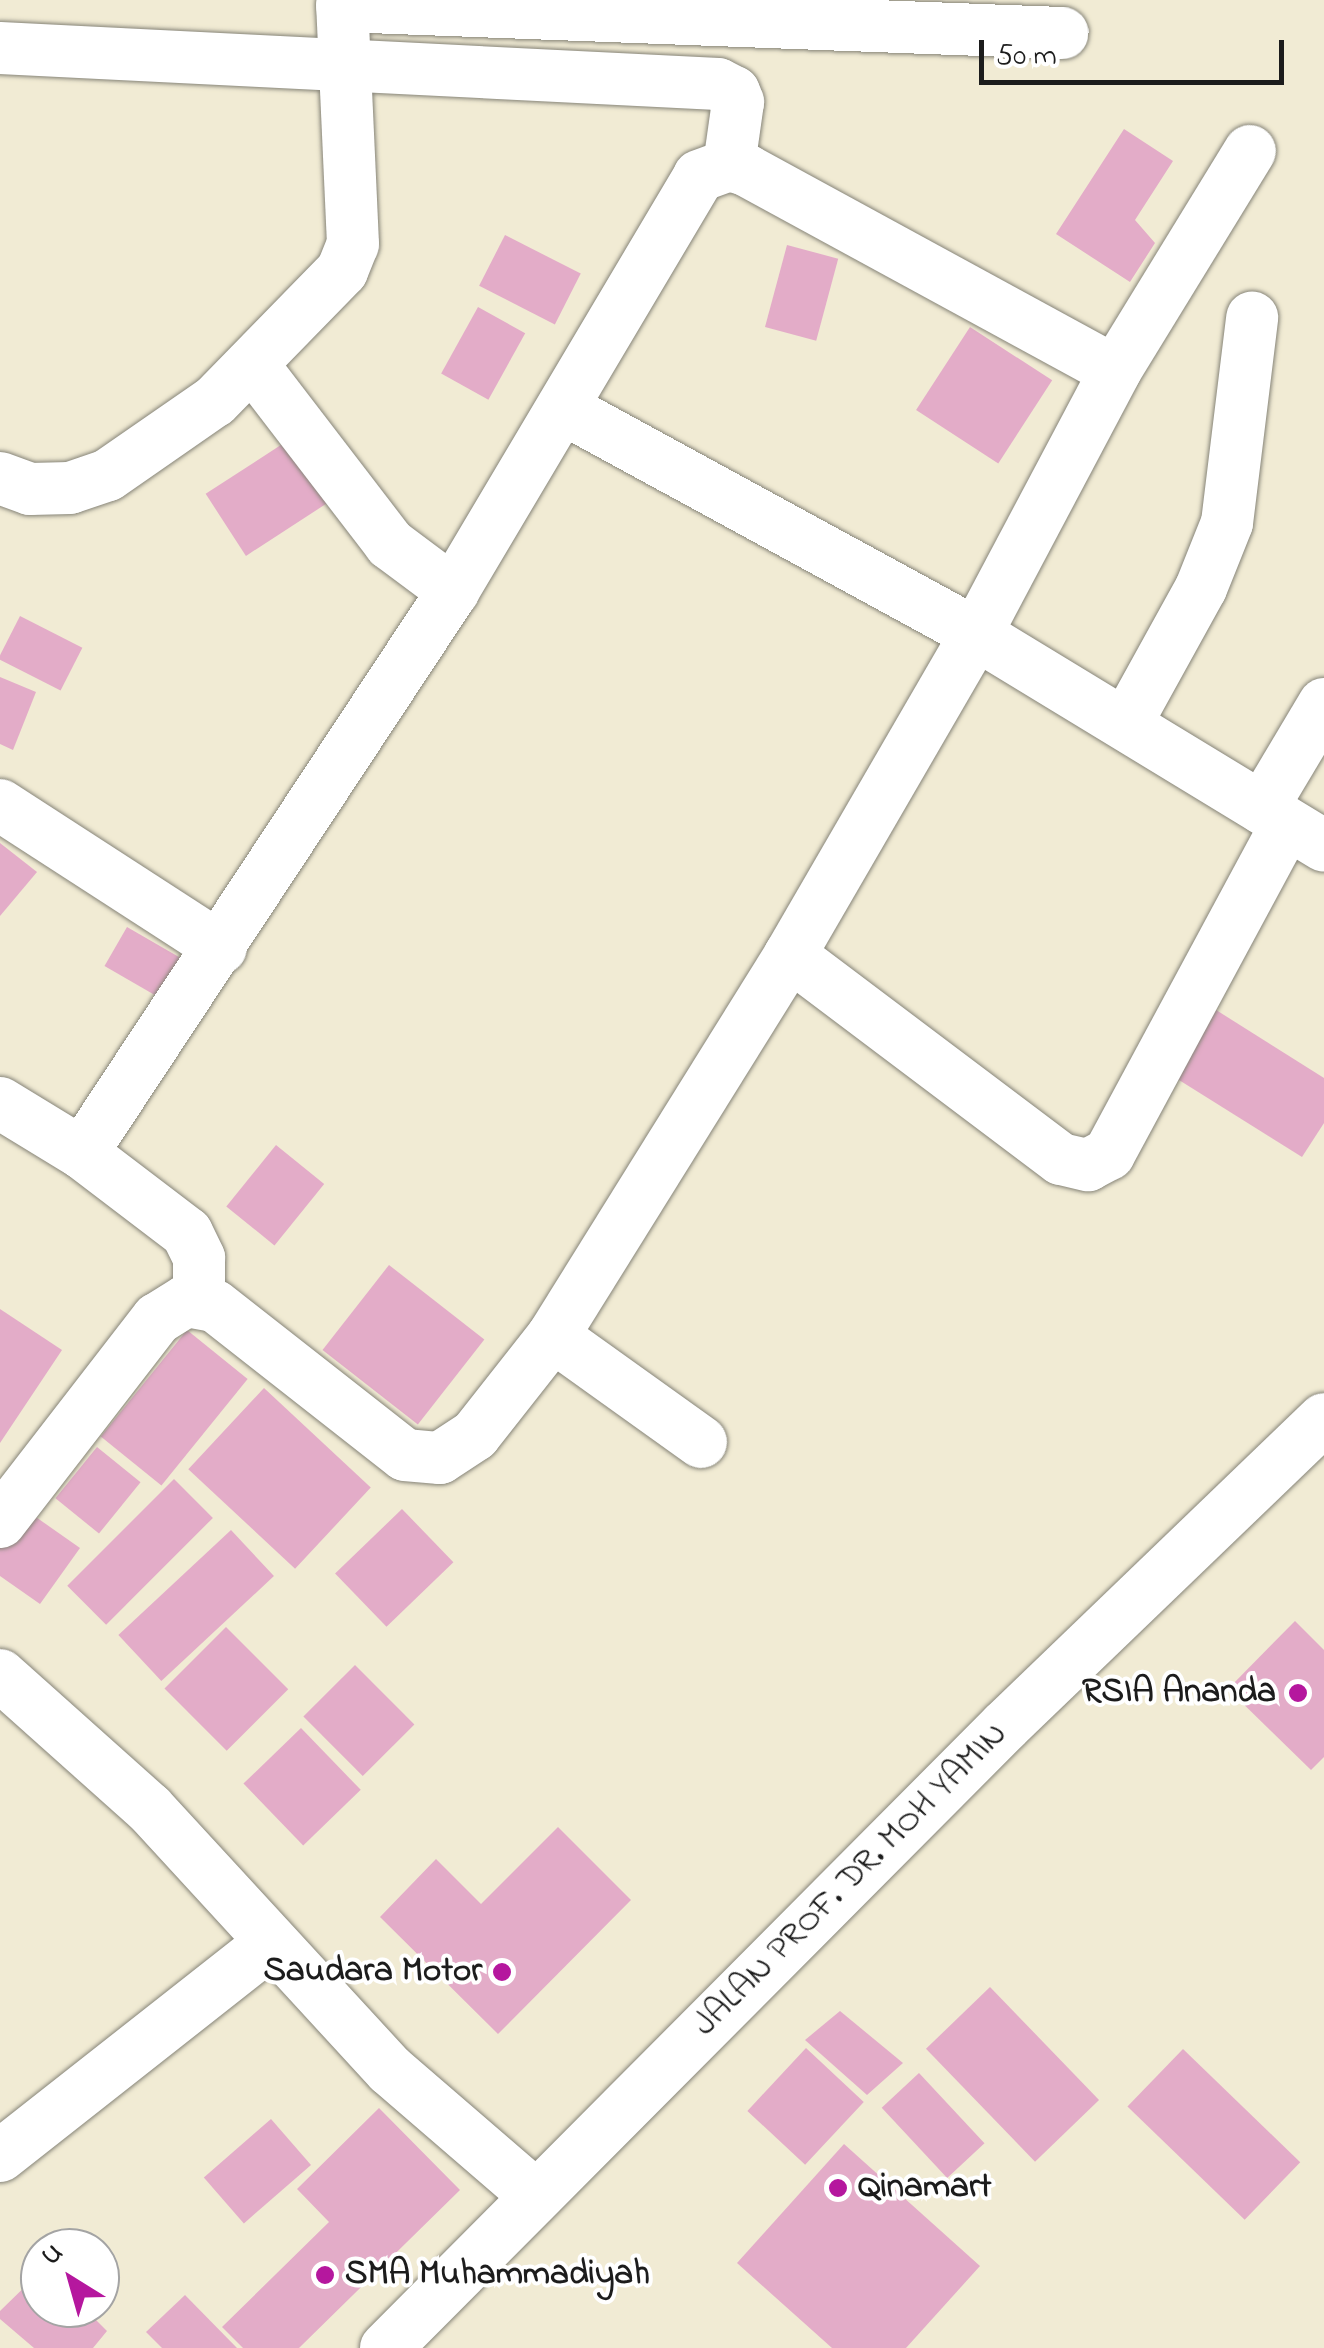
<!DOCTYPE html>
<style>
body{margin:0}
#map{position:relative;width:1324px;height:2348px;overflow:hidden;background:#f1ebd4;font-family:"Indie Flower",sans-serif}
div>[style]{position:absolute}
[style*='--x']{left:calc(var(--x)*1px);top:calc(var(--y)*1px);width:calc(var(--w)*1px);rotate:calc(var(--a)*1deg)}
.building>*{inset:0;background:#e3acc8;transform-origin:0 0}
.roads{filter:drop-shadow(0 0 2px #868478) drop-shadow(0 0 2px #868478)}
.minor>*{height:52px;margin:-26px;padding:0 26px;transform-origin:26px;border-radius:26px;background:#fff}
.dots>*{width:28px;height:28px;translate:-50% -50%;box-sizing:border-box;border:5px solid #fff;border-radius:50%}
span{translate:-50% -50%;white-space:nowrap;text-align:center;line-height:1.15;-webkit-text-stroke:8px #fff;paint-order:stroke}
.poi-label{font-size:35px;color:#1c1c1c;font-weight:700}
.right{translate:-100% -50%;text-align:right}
.left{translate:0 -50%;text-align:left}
.street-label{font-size:35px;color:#1c1c1c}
.north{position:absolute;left:20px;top:2228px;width:100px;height:100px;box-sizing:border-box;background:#fff;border:2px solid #a4a4a4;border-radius:50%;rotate:323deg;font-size:28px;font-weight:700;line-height:40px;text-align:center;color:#1c1c1c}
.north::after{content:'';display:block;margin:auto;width:35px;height:45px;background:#b5179e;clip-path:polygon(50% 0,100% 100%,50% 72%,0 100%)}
.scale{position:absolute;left:979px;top:40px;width:305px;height:45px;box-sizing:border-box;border:5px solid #1c1c1c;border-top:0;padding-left:12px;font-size:30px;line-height:35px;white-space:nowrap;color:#1c1c1c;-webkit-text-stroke:8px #fff;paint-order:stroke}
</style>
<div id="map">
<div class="building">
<div style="clip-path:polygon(1124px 129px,1173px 161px,1135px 220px,1155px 243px,1130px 282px,1056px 234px)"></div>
<div style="left:505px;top:235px;width:85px;height:57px;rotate:27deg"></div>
<div style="left:787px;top:245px;width:53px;height:85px;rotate:15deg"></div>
<div style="left:478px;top:307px;width:54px;height:76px;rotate:29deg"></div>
<div style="left:970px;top:327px;width:98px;height:99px;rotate:33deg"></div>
<div style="left:287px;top:441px;width:74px;height:97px;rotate:57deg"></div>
<div style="left:20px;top:616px;width:70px;height:48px;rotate:27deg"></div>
<div style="clip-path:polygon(0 677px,36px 692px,13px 750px,0 744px)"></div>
<div style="clip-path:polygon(0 843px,37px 872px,0 916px)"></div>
<div style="left:127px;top:927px;width:75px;height:45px;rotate:30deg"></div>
<div style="clip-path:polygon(1205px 1003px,1324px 1078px,1324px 1123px,1302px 1157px,1163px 1070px)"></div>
<div style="left:276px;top:1145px;width:62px;height:79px;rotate:39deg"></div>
<div style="left:389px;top:1265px;width:121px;height:108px;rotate:38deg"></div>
<div style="clip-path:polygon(0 1309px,62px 1350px,0 1443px)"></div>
<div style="left:187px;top:1330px;width:78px;height:137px;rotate:39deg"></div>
<div style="left:264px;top:1388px;width:146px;height:111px;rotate:43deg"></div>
<div style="left:97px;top:1447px;width:56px;height:66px;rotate:39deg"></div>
<div style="left:174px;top:1479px;width:55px;height:151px;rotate:45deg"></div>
<div style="clip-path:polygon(23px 1508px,80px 1548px,40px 1604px,0 1576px,0 1542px)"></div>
<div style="left:402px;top:1509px;width:74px;height:93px;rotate:46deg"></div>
<div style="left:231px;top:1530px;width:63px;height:154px;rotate:47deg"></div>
<div style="clip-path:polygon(1295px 1621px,1324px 1650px,1324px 1757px,1311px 1770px,1228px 1689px)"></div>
<div style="left:226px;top:1627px;width:88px;height:87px;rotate:45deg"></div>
<div style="left:355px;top:1665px;width:84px;height:73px;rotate:45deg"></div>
<div style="left:301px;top:1728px;width:86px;height:80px;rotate:46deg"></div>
<div style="clip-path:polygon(558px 1827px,631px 1900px,498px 2034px,380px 1917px,436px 1859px,481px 1904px)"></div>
<div style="left:990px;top:1987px;width:157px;height:89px;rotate:46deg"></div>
<div style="clip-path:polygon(840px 2011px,903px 2063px,867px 2095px,805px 2040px)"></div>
<div style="left:806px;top:2048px;width:79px;height:86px;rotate:43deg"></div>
<div style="left:1183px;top:2049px;width:163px;height:80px;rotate:44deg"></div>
<div style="left:919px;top:2073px;width:96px;height:51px;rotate:47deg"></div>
<div style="clip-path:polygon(379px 2108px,460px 2190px,299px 2348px,243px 2348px,222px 2327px,329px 2222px,297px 2189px)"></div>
<div style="left:271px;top:2119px;width:61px;height:89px;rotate:49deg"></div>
<div style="clip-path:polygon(844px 2144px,980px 2266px,906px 2348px,832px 2348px,737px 2263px)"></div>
<div style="clip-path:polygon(40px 2272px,40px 2308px,84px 2308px,107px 2331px,93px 2348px,34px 2348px,0 2319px,0 2311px)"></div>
<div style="clip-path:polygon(185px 2295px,237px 2348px,162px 2348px,146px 2332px)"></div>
</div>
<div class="roads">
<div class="minor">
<div style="--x:0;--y:48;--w:719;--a:2.87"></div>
<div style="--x:718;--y:84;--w:18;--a:27"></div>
<div style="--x:734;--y:92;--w:11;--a:68"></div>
<div style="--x:738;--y:102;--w:64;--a:98.1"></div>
<div style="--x:252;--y:364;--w:227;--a:52.5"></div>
<div style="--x:390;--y:544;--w:79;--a:36.7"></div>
<div style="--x:566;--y:410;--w:467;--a:28.6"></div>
<div style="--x:976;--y:634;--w:407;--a:31.3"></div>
<div style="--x:0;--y:478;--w:32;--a:20"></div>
<div style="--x:30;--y:489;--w:40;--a:-1.4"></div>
<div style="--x:70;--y:488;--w:40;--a:-18.9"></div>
<div style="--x:108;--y:475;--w:130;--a:-34.7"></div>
<div style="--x:215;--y:401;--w:182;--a:-45.7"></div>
<div style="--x:342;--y:271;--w:29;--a:-68"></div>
<div style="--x:353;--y:244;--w:238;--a:-92.6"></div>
<div style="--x:342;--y:6;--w:721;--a:2.15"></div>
<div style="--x:1127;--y:722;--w:153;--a:-61.1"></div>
<div style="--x:1201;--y:588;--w:70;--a:-68.2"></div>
<div style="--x:1227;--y:523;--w:207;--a:-83"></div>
<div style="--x:0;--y:805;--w:263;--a:32.9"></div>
<div style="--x:1262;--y:808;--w:121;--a:-59.2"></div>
<div style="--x:790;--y:955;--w:339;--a:37"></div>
<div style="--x:1061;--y:1159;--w:28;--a:13"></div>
<div style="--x:1088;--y:1165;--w:24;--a:-28"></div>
<div style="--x:1109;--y:1154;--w:374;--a:-61.7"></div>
<div style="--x:0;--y:1103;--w:96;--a:31.4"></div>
<div style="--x:82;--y:1153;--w:132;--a:37.3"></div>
<div style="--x:187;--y:1233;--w:28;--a:64"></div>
<div style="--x:199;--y:1258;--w:43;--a:90"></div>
<div style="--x:82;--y:1153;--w:673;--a:-56.57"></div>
<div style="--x:453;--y:591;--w:482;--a:-59.3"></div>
<div style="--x:699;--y:176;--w:32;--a:-20"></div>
<div style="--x:729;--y:165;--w:18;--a:16"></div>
<div style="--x:746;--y:170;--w:420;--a:28.6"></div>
<div style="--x:553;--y:1336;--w:182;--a:35.6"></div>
<div style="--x:0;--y:1522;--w:257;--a:-52.3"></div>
<div style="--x:157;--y:1319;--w:34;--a:-32"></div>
<div style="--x:186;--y:1301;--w:29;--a:10"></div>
<div style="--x:215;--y:1306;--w:241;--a:38.1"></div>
<div style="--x:405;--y:1455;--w:35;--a:5"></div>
<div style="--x:440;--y:1458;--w:42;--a:-33.3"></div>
<div style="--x:475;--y:1435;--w:126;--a:-51.8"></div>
<div style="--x:553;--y:1336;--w:449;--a:-58.1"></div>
<div style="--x:790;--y:955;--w:371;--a:-59.9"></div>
<div style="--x:976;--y:634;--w:297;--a:-62.1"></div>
<div style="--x:1115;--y:371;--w:258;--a:-58.5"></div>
<div style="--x:0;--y:1675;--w:200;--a:41.8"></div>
<div style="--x:149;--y:1808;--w:356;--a:47.4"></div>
<div style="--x:390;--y:2070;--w:191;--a:40.8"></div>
<div style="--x:0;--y:2156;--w:342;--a:-38.2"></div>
<div style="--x:386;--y:2348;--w:879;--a:-45.14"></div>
<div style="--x:1006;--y:1725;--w:441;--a:-43.9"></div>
</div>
</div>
<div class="dots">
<div style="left:1298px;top:1693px;background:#b5179e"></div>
<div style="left:502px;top:1972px;background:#b5179e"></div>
<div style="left:838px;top:2188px;background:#b5179e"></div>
<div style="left:325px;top:2275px;background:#b5179e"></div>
</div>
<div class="poi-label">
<span class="right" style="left:1276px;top:1693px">RSIA Ananda</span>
<span class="right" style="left:482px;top:1972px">Saudara Motor</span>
<span class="left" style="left:858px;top:2188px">Qinamart</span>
<span class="left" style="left:345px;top:2275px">SMA Muhammadiyah</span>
</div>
<div class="street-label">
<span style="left:851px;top:1880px;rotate:-45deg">JALAN PROF. DR. MOH YAMIN</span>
</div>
<div class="north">U</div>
<div class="scale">50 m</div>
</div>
